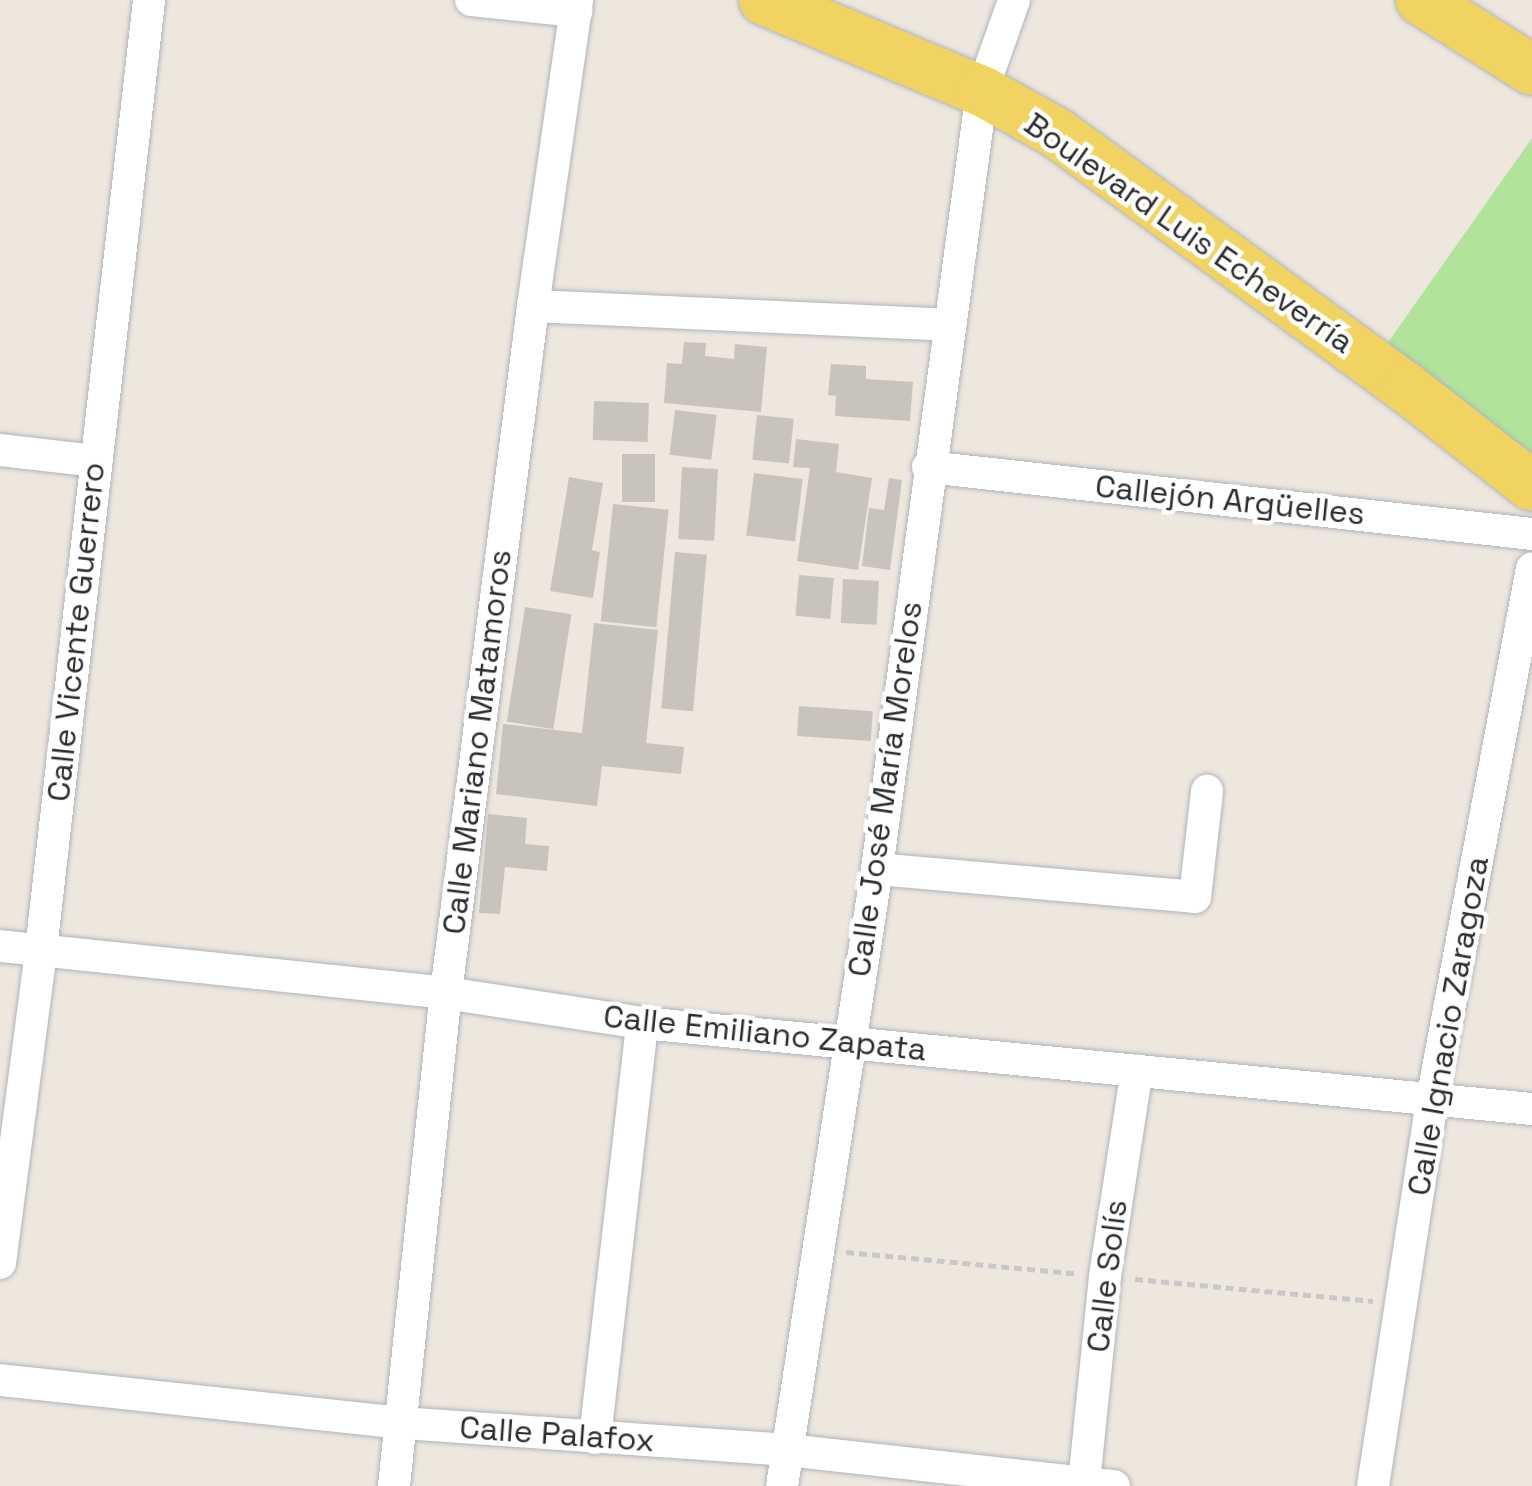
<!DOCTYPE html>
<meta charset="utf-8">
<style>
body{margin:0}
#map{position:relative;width:1532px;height:1486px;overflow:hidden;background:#ede7de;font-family:"Space Grotesk",sans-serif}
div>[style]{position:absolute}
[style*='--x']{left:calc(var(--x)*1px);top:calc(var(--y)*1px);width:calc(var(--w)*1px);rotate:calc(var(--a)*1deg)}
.green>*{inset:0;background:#b1e39b}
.building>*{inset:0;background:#c8c4bd;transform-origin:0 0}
.path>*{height:5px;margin-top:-2.5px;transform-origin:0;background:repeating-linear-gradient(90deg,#c8c8c8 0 8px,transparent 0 13px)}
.roads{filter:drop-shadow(0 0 2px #b1b3bf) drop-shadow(0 0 2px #b1b3bf)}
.street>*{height:32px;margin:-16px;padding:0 16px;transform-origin:16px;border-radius:16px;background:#fff}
.primary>*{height:50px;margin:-25px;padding:0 25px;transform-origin:25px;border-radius:25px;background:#f0d360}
span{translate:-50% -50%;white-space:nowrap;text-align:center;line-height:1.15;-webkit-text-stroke:9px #fff;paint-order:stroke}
.street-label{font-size:32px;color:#2b2b2b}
</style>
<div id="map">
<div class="green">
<div style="clip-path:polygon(1532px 138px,1532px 453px,1384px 348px)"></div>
</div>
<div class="building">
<div style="clip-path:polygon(684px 342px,706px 343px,705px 356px,734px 359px,735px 344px,767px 347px,761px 412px,664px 403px,667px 363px,682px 364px)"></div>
<div style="clip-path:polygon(831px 364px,866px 366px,866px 379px,913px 382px,910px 421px,835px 416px,836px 396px,828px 395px)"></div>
<div style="left:594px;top:401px;width:55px;height:39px;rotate:2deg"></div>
<div style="left:675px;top:410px;width:42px;height:45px;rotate:7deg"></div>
<div style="left:757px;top:415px;width:37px;height:45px;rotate:6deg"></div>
<div style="clip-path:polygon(796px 439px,839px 444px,836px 472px,872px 478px,858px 570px,797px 561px,810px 468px,793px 467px)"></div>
<div style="left:622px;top:454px;width:33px;height:48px"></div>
<div style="left:682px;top:467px;width:36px;height:72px;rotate:3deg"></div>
<div style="left:754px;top:473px;width:49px;height:63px;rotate:7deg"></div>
<div style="clip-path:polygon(569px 477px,603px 483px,592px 550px,600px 552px,593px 598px,550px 591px)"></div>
<div style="clip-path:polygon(889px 478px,902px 480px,890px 570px,862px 566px,869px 508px,884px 510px)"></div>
<div style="left:613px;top:504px;width:56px;height:118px;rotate:6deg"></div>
<div style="left:675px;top:552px;width:32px;height:157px;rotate:5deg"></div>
<div style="left:799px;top:575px;width:35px;height:41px;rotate:5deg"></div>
<div style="left:843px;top:579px;width:36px;height:44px;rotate:3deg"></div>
<div style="left:525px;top:607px;width:47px;height:116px;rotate:9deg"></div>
<div style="clip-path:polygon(594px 623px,658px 630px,646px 743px,684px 747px,681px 774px,602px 766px,597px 806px,496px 794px,503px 724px,582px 733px)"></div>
<div style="left:799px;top:706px;width:74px;height:30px;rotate:4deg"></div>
<div style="clip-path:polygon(488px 814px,527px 818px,525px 844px,549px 846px,547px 871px,505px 867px,500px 914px,479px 913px)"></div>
</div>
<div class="path">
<div style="--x:846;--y:1252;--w:229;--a:5.3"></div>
<div style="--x:1135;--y:1279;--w:239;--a:5.3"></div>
</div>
<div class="roads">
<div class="street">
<div style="--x:471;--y:0;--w:106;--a:6"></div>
<div style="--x:533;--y:306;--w:416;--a:2.6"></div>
<div style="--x:0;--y:450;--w:97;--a:6.5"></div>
<div style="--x:928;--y:467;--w:608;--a:6.33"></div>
<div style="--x:877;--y:869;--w:319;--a:5"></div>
<div style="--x:1195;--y:897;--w:107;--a:-83.5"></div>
<div style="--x:0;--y:946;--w:448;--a:6"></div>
<div style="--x:446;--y:993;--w:198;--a:8.7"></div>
<div style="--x:642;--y:1023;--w:894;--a:5.52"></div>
<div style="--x:0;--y:1263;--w:316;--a:-82.5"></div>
<div style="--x:41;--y:950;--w:956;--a:-83.51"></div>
<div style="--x:0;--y:1380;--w:404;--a:6.1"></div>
<div style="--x:402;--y:1423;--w:386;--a:4"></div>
<div style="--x:787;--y:1450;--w:329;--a:6.3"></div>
<div style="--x:595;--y:1438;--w:418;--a:-83.5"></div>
<div style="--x:1084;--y:1483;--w:208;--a:-84.2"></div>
<div style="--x:1105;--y:1276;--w:208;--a:-81.2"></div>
<div style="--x:394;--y:1486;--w:496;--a:-84"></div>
<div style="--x:446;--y:993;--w:692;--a:-82.78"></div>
<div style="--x:533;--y:306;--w:309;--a:-81.8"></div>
<div style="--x:782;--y:1486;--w:624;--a:-81.25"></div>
<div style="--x:877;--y:869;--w:785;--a:-82.31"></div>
<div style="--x:982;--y:91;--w:96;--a:-70.6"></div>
<div style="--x:1373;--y:1486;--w:390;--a:-81.3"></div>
<div style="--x:1432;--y:1100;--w:541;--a:-79.35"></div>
</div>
<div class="primary">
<div style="--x:764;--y:0;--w:236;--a:22.7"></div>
<div style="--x:982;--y:91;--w:86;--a:29.2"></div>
<div style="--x:1057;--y:133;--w:434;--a:36.1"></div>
<div style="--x:1408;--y:389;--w:157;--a:38"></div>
<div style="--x:1421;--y:0;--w:131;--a:32.2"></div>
</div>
</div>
<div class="street-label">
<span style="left:1189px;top:233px;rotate:35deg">Boulevard Luis Echeverría</span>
<span style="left:1230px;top:500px;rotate:6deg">Callejón Argüelles</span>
<span style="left:76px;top:632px;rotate:-84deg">Calle Vicente Guerrero</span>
<span style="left:477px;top:742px;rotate:-83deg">Calle Mariano Matamoros</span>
<span style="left:885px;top:789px;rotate:-82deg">Calle José María Morelos</span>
<span style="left:1448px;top:1026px;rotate:-80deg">Calle Ignacio Zaragoza</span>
<span style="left:765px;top:1033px;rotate:6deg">Calle Emiliano Zapata</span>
<span style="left:1107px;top:1276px;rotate:-83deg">Calle Solís</span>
<span style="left:557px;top:1434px;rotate:4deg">Calle Palafox</span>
</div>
</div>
